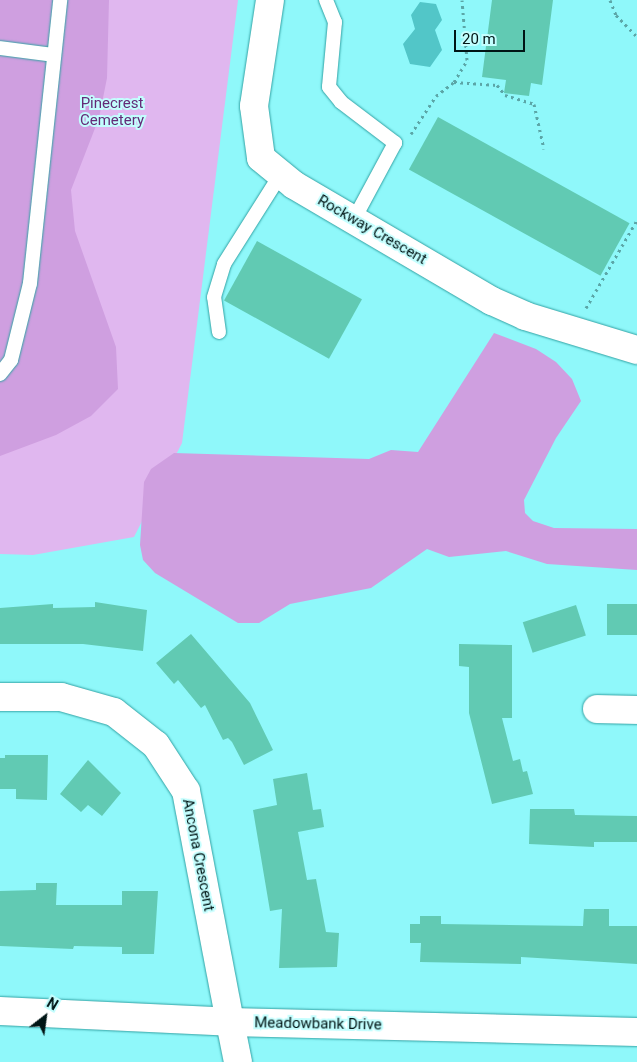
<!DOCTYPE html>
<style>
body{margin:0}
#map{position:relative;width:637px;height:1062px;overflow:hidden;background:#8ff8fa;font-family:Roboto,sans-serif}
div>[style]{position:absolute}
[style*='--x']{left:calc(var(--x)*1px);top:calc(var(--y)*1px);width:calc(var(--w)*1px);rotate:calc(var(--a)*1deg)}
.green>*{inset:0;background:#e0b7ef}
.forest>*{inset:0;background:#cf9fe0}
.water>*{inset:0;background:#52c6c8}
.building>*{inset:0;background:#61cab3;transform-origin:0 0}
.path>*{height:3px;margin-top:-1.5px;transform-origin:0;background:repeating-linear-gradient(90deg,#5ba6a7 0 2.5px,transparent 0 6.5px)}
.roads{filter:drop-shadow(0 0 1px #32a2a4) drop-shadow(0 0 1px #32a2a4)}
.lane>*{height:14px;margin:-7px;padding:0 7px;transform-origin:7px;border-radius:7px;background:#fff}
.street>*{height:28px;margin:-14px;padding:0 14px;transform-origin:14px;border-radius:14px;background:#fff}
.secondary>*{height:28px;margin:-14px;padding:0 14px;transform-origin:14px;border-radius:14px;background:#fff}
span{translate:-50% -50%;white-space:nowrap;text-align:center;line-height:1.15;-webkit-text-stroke:4px #c3fefe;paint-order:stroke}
.park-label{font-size:15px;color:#642b77}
.street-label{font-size:15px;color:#001515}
.north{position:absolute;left:20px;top:992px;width:50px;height:50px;-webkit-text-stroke:4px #c3fefe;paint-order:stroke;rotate:30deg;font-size:14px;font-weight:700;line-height:20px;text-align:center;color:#001515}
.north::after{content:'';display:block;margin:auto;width:18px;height:22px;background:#001515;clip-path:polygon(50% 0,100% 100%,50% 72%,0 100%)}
.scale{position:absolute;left:454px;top:30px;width:71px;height:22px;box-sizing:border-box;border:2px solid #001515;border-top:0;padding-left:6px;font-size:15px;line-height:18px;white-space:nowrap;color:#001515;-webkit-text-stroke:4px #c3fefe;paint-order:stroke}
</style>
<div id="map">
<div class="green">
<div style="clip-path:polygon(0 0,238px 0,182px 443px,134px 537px,33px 555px,0 554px)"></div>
</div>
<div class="forest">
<div style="clip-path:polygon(0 0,109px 0,107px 78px,99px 118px,71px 190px,75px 231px,116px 347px,118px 389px,91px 416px,56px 435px,0 456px)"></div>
<div style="clip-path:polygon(494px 333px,536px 349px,556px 362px,572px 379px,581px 401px,556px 438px,524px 500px,525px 513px,533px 521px,554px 528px,637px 529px,637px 570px,547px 564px,506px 551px,449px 557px,427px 549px,371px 588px,290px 604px,259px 623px,238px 623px,155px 573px,143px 560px,140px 545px,144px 482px,151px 469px,174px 453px,369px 459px,391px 450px,418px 452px)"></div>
</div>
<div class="water">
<div style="clip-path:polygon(420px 2px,436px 4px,442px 20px,435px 30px,442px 50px,430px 67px,410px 64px,403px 44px,415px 29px,411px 15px)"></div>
</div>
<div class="building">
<div style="clip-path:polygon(492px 0,553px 0,542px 85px,531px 83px,529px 96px,504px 93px,506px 80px,482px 77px)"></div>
<div style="left:438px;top:117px;width:219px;height:60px;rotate:29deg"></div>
<div style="left:257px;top:241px;width:120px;height:68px;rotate:29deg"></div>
<div style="clip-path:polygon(95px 602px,147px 610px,143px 651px,83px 644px,0 644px,0 608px,53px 604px,53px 608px,95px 607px)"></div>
<div style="left:607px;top:604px;width:30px;height:31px"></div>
<div style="left:576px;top:605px;width:32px;height:56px;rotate:72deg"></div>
<div style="clip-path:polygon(191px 634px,250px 703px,273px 750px,244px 765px,232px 742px,228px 738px,223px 740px,205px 705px,201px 708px,178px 680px,174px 684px,156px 663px)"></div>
<div style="clip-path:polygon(459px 644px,512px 645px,512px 718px,502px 718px,513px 761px,520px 759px,523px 772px,527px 771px,533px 794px,492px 804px,469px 713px,469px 667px,459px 666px)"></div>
<div style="clip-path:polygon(5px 755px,48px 755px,47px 800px,16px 799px,16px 789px,0 789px,0 758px,5px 758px)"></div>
<div style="clip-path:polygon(88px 760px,121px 793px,102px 816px,88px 805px,81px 812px,60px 794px)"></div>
<div style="clip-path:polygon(307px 773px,313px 810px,321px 809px,324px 827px,298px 832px,307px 880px,316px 879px,326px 932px,339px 933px,337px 967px,279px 968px,282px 909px,270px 911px,253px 810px,277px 805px,273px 779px)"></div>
<div style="clip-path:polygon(530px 809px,574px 809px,575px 815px,637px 816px,637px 842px,594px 842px,594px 847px,529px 844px)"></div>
<div style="clip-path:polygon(36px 883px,57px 883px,56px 905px,122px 905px,122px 891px,158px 891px,154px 954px,122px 954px,122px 947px,74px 946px,73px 949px,0 946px,0 891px,36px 890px)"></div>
<div style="clip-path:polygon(584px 909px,609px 909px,609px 926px,637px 926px,637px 964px,521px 957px,521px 964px,420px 962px,421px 943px,410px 943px,410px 924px,420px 924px,420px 916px,441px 916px,441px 924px,583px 926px)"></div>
</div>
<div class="path">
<div style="--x:610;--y:0;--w:16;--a:68"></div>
<div style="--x:616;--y:15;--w:30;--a:46"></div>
<div style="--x:454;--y:82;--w:43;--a:4"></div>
<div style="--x:497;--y:85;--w:13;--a:51"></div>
<div style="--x:505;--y:95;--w:30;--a:17"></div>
<div style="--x:534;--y:104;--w:46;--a:77.5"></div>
<div style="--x:411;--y:134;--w:45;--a:-56.7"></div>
<div style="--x:436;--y:96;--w:23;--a:-38"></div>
<div style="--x:454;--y:82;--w:26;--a:-59"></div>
<div style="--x:467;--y:60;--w:60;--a:-94.8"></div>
<div style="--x:586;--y:308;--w:102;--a:-59.9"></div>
</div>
<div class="roads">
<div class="lane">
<div style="--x:326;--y:0;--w:24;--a:68"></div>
<div style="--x:335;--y:22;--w:65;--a:95.3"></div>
<div style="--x:329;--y:87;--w:19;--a:51"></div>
<div style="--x:341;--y:102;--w:68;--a:37.2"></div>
<div style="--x:395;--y:143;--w:86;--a:118.3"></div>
<div style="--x:0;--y:48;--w:54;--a:7.4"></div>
<div style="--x:219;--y:332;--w:35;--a:-98"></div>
<div style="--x:214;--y:297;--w:34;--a:-73"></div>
<div style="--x:224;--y:264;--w:107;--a:-57.7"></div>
<div style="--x:0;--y:374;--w:18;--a:-52"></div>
<div style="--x:11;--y:360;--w:79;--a:-76.1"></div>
<div style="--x:30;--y:283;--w:285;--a:-83.9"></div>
</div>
<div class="street">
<div style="--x:270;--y:0;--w:107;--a:98.6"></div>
<div style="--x:254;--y:106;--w:52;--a:82.3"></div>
<div style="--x:261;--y:158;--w:43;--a:39.3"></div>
<div style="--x:294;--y:185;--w:229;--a:30.4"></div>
<div style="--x:492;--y:301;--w:36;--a:24"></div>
<div style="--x:525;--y:316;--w:117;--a:16.9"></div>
<div style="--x:0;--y:697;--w:61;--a:0"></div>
<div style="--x:61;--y:697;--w:55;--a:15.8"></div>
<div style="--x:114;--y:712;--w:53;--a:38.2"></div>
<div style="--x:156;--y:745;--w:55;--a:56.9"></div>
<div style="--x:186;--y:791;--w:235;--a:79.2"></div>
<div style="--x:230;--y:1022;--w:407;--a:1.4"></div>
<div style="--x:597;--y:709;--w:40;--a:1.4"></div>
</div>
<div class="secondary">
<div style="--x:0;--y:1011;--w:230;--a:2.7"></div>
<div style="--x:230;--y:1022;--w:41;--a:78.7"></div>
</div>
</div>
<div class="park-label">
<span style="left:112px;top:112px">Pinecrest<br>Cemetery</span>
</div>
<div class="street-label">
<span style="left:372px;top:230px;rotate:30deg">Rockway Crescent</span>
<span style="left:198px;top:855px;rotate:79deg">Ancona Crescent</span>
<span style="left:318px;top:1024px;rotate:1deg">Meadowbank Drive</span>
</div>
<div class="north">N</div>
<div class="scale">20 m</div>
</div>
